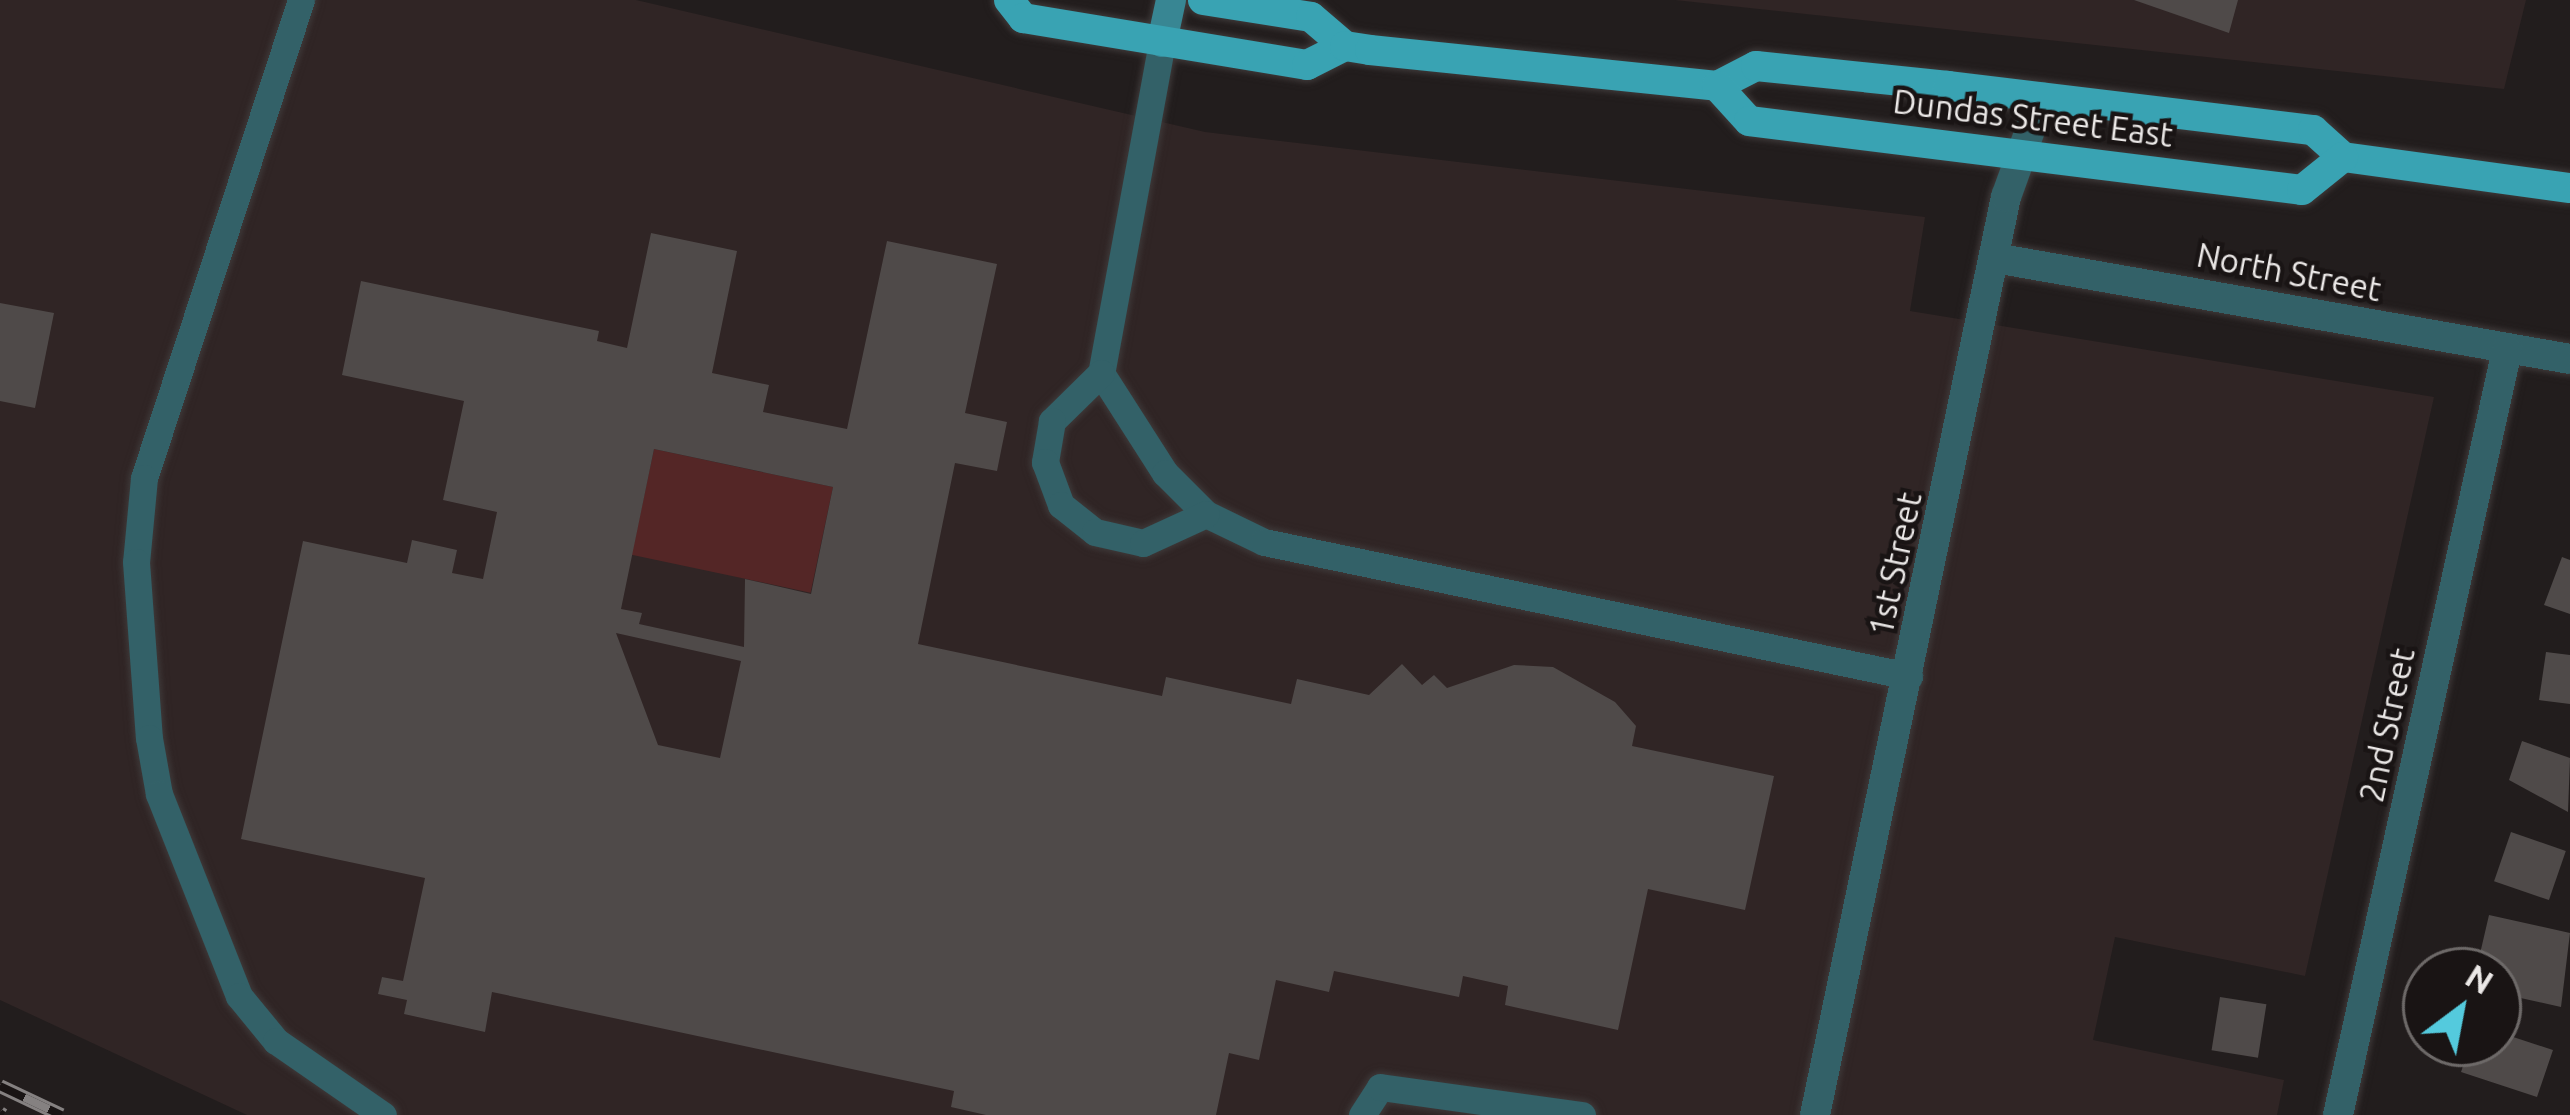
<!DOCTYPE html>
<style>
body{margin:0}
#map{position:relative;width:2570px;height:1115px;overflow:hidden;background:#221d1d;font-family:Ubuntu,sans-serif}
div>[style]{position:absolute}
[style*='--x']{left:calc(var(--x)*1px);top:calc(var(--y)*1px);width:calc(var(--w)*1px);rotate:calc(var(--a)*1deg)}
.built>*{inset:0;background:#302525}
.green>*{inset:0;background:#542626;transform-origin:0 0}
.building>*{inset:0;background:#4f4a49;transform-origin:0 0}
.roads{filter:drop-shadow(0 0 3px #3e3939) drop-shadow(0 0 3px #3e3939)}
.lane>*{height:27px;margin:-13.5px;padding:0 13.5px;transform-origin:13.5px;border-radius:13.5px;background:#336168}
.street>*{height:30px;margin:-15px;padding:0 15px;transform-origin:15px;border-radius:15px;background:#336168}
.secondary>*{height:30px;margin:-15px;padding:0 15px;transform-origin:15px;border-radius:15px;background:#388693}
.primary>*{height:30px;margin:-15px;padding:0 15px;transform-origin:15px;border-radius:15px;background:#39a3b3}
.rail>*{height:14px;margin-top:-7px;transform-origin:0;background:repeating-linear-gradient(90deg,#191414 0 27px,#858181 0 54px);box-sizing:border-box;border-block:3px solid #858181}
span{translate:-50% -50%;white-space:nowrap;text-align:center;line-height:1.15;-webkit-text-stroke:9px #191414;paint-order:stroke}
.street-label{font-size:33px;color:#ebe8e7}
.north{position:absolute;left:2402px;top:947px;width:120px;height:120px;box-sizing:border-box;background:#191414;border:3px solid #6d6968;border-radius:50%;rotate:32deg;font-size:33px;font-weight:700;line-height:48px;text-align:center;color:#ebe8e7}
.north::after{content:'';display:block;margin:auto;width:42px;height:54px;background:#54cadd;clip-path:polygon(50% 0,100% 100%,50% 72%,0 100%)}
</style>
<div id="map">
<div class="built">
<div style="clip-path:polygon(0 0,636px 0,1205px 132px,1925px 217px,1910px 311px,2434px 397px,2305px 976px,2115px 937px,2093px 1040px,2284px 1080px,2277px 1115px,247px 1115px,0 1000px)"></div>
<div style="clip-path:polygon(1675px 0,2526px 0,2504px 89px)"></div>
</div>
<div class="green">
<div style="left:654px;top:449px;width:183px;height:108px;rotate:12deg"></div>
</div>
<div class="building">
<div style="clip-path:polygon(2134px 0,2238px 0,2229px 33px)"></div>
<div style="clip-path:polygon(evenodd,651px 233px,737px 251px,712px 373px,769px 385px,763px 412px,847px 429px,887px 241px,997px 264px,965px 413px,1007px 422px,1002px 446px,997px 471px,955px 463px,918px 644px,1162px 696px,1166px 677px,1291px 704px,1297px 679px,1369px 695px,1402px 664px,1422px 685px,1434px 675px,1447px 688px,1514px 665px,1553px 667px,1615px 702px,1636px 726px,1632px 746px,1774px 776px,1745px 910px,1648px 889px,1618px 1030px,1505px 1005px,1508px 986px,1463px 976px,1459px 997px,1334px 971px,1329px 992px,1276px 980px,1259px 1060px,1229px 1053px,1216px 1115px,986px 1115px,951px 1107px,954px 1091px,492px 992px,485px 1032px,404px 1014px,407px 1000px,378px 994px,382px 977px,403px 981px,425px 878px,241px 839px,303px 541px,407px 563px,412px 540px,457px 550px,452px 573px,483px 579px,497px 512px,443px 500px,464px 401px,342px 375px,361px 281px,599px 331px,597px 341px,627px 348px,651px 233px,654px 449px,833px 487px,811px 594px,745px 579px,744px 647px,639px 624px,642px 613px,621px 609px,654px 449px,651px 233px,616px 633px,741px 661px,720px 758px,658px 745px,616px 633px)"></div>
<div style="clip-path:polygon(0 303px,54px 313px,35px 408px,0 401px)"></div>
<div style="clip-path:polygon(2562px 557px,2570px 560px,2570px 614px,2544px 605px)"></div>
<div style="clip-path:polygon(2546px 652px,2570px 655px,2570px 704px,2539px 700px)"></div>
<div style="clip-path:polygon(2522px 741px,2570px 758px,2568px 812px,2509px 780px)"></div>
<div style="left:2511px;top:832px;width:58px;height:52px;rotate:19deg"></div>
<div style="clip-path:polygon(2489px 915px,2570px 933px,2561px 1007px,2498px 993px,2498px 971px,2476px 971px)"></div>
<div style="left:2220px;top:997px;width:47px;height:54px;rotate:9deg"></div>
<div style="clip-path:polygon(2498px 1032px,2553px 1050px,2537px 1097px,2461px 1072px,2471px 1043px,2498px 1043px)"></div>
</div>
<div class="roads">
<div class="lane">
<div style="--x:301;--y:0;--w:503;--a:108.18"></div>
<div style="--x:144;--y:478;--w:84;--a:95.4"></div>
<div style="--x:136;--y:562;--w:176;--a:85.8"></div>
<div style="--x:149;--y:738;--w:57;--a:79.9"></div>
<div style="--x:159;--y:794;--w:217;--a:68.4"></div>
<div style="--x:239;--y:996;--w:58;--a:50.6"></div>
<div style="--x:276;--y:1041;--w:130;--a:34.7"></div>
<div style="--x:1162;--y:42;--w:337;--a:100.4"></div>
<div style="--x:1101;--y:373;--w:119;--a:57.4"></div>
<div style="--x:1165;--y:473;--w:58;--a:45"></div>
<div style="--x:1206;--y:514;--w:64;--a:25.8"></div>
<div style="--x:1264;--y:542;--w:659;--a:11.74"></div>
<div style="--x:1101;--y:373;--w:69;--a:135.6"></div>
<div style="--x:1052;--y:421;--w:42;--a:99.7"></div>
<div style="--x:1045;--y:462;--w:46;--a:69.6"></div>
<div style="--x:1061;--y:505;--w:43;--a:38.5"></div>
<div style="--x:1095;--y:532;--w:49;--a:12.9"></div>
<div style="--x:1143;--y:543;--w:69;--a:-24.7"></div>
<div style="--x:1362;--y:1115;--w:33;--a:-57"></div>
<div style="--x:1380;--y:1087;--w:204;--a:7.9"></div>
</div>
<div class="street">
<div style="--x:1995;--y:258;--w:584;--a:9.96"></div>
<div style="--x:1815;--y:1115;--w:938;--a:-78.25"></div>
<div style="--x:2006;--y:197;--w:106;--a:-70.2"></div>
<div style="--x:2338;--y:1115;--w:783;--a:-77.54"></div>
</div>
<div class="secondary">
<div style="--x:1162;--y:42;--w:43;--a:-77.9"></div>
</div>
<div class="primary">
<div style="--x:1009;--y:0;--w:23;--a:52"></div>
<div style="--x:1023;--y:18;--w:288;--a:9.4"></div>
<div style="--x:1307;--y:65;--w:42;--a:-26.6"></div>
<div style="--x:1203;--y:0;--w:109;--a:8.9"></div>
<div style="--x:1311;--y:17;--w:45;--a:40.5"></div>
<div style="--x:1345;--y:46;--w:25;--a:9"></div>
<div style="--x:1370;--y:50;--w:349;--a:5.9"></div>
<div style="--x:1717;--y:86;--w:44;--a:-27.1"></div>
<div style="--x:1756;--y:66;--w:193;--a:5.9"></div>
<div style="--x:1948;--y:86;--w:368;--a:6.9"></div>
<div style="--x:2313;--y:130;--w:40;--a:42"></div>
<div style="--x:2343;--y:157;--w:229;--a:7.8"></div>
<div style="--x:1717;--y:86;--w:47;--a:47.6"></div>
<div style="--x:1749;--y:121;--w:557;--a:7.11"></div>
<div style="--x:2302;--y:190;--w:53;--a:-38.8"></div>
</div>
</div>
<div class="rail">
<div style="--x:0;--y:1086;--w:68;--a:25.4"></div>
<div style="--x:0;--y:1113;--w:4;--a:34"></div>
</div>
<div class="street-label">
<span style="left:2033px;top:118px;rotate:7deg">Dundas Street East</span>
<span style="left:2289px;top:272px;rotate:11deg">North Street</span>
<span style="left:1895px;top:564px;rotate:-78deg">1st Street</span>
<span style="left:2387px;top:725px;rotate:-78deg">2nd Street</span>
</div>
<div class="north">N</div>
</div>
